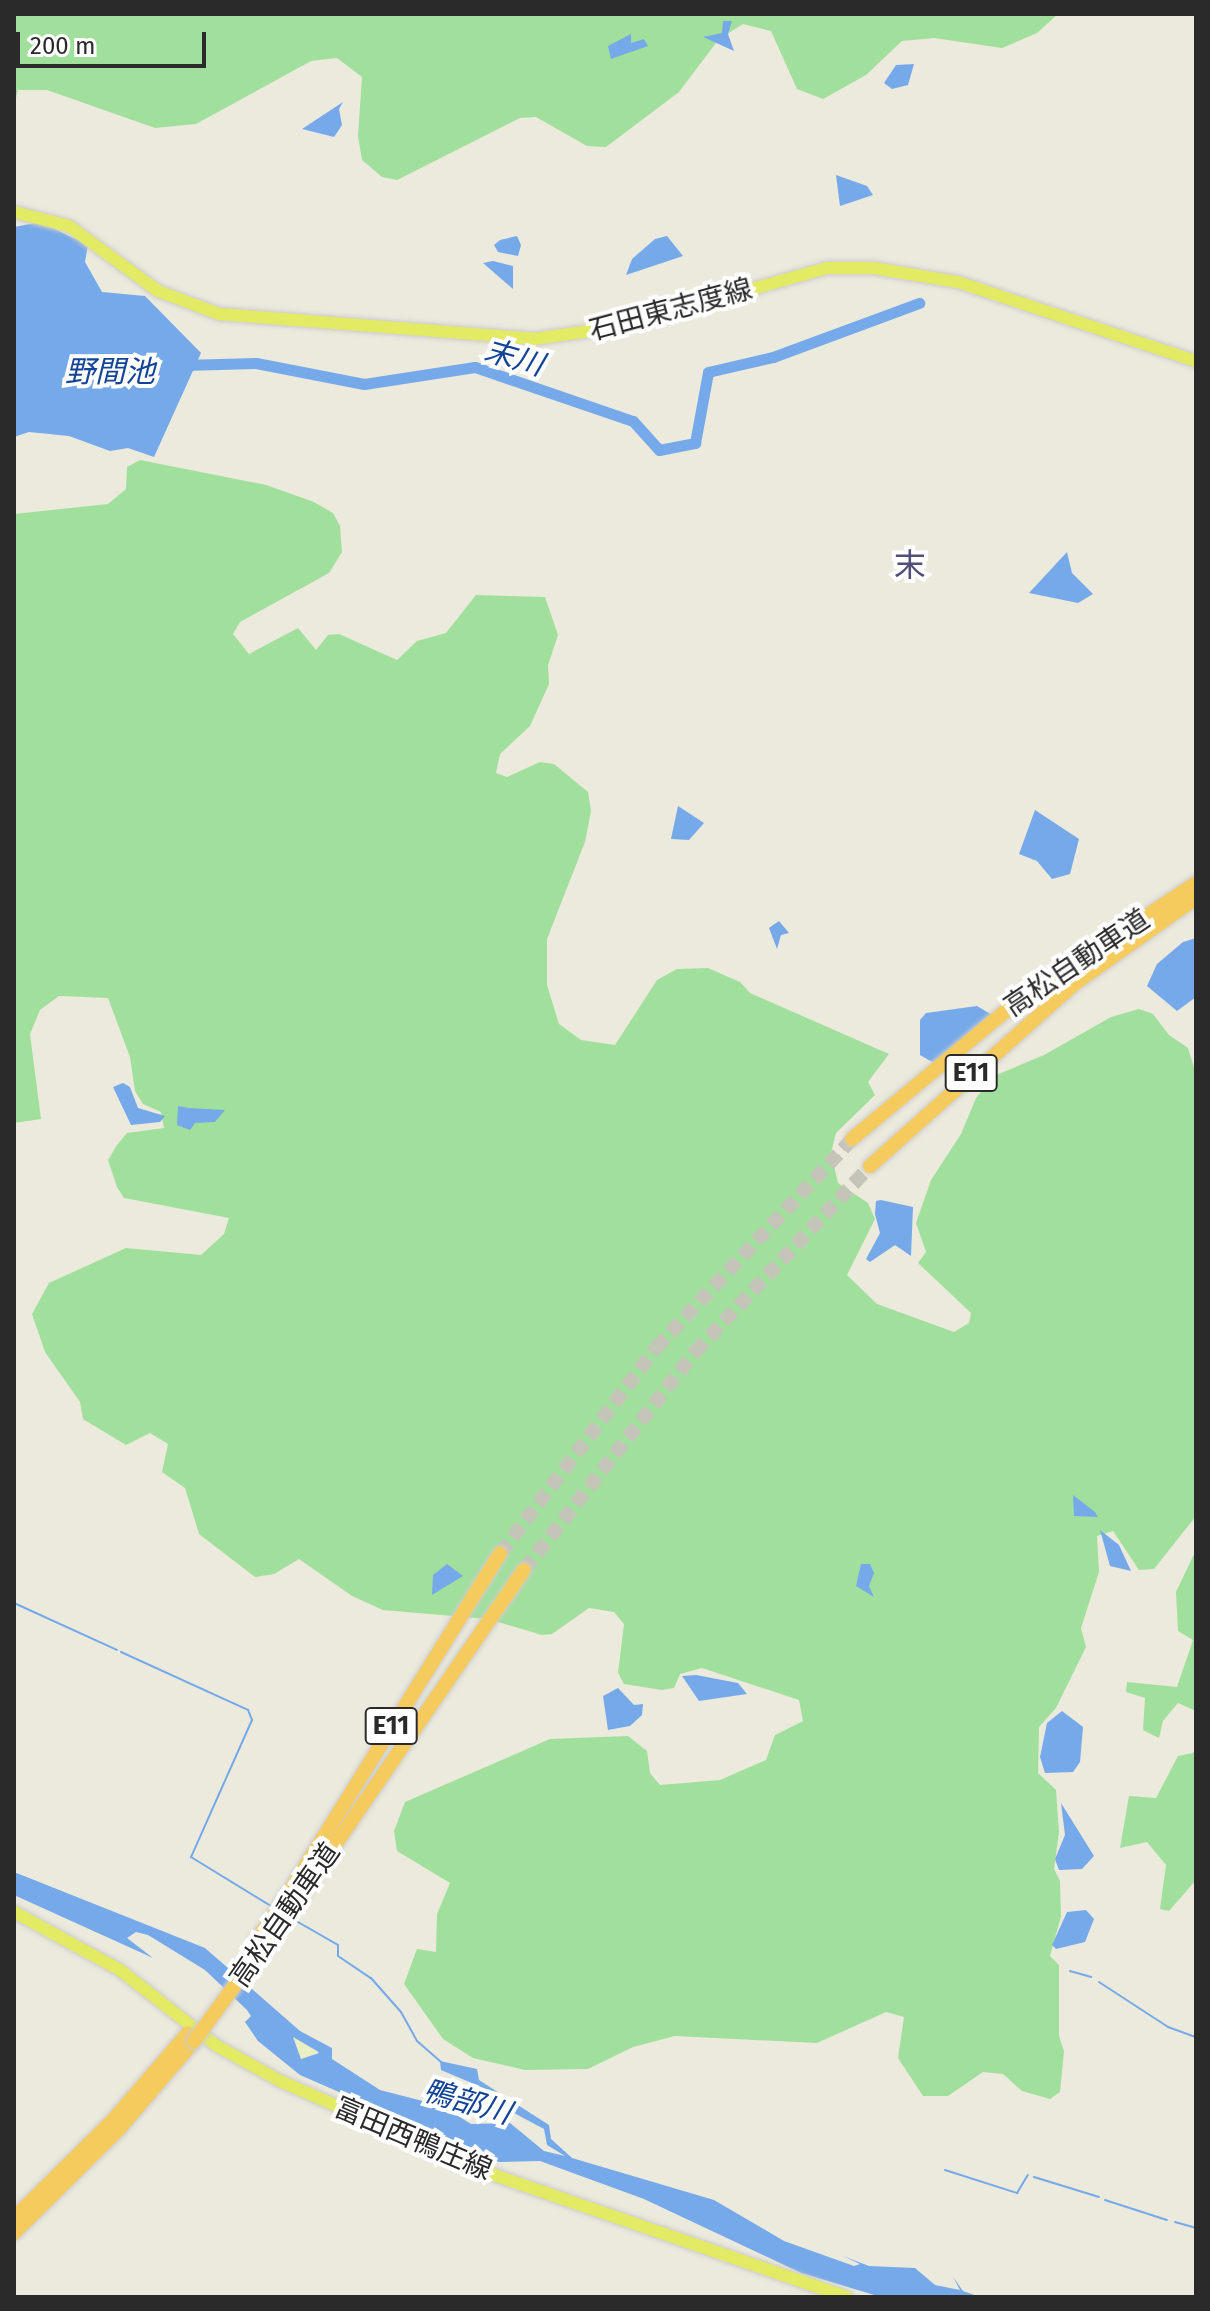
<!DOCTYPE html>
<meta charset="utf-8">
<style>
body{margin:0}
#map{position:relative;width:1210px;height:2311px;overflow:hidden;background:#eceadd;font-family:"Fira Sans","Noto Sans JP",sans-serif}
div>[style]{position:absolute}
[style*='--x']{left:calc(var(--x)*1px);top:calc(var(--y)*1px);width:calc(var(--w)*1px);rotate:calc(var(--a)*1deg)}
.green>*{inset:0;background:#a0e09c}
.sand>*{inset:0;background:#e9efc2}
.water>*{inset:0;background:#75a9e9}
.stream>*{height:2px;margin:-1px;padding:0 1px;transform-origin:1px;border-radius:1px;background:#75a9e9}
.river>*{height:11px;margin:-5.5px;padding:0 5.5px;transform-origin:5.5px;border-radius:5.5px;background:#75a9e9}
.highway-tunnel>*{height:14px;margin-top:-7px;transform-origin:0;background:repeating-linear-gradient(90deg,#c5c4b9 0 14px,transparent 0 21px)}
.roads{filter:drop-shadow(0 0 2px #ccc) drop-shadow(0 0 2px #ccc)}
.major>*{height:12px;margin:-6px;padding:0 6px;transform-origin:6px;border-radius:6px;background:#e3ea64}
.highway>*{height:14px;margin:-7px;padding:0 7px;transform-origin:7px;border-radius:7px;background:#f6cb5e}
.bridges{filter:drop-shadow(0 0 2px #ccc) drop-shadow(0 0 2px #ccc)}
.highway-bridge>*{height:14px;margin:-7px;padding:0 7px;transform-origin:7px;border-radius:7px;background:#f6cb5e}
span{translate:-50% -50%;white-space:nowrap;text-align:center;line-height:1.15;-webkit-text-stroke:8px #fff;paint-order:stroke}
.shield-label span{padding:2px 6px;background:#fff;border:2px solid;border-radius:6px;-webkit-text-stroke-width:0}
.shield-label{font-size:26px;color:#2a2a2a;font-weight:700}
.street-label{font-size:28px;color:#2a2a2a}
.water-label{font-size:30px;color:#144495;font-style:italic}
.quarter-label{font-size:32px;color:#524d79}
.frame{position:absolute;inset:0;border:16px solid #2a2a2a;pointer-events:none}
.scale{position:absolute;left:16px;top:32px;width:190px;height:36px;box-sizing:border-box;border:4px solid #2a2a2a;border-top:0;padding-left:10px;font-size:24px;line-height:28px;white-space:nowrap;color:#2a2a2a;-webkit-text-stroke:6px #fff;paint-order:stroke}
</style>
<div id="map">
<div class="green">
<div style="clip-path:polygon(14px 14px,1058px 14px,1037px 33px,1002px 48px,934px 38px,902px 41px,866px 75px,823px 99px,797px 89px,771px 31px,743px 24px,719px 39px,679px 92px,606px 147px,587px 146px,536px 117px,520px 118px,397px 180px,382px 177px,362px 160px,358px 136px,362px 77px,337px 58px,311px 61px,196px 124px,155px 128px,47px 90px,18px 90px,14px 106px)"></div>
<div style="clip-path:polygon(140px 460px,266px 485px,314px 502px,333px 513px,340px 526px,342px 552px,329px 573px,240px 622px,233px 634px,249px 654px,298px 628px,316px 650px,328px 635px,339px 634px,397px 660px,417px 641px,446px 633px,476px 595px,545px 597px,558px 635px,548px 665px,549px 684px,530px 726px,500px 754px,496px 773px,507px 777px,540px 762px,554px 764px,588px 792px,591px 811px,585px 842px,547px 939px,547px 985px,559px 1024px,581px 1040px,615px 1045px,657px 980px,677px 969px,708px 968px,740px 982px,750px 993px,889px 1054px,868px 1082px,875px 1095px,836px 1133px,831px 1153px,838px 1183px,868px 1203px,875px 1219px,847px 1275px,877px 1304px,954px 1332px,969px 1323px,971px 1313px,918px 1263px,926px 1252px,916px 1223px,931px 1180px,961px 1134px,976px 1098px,994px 1076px,1044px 1055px,1111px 1017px,1139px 1009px,1153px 1014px,1169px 1035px,1188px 1048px,1196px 1074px,1196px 1516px,1154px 1569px,1139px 1570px,1113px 1531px,1097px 1536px,1099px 1572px,1081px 1628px,1086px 1647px,1056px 1708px,1039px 1727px,1038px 1773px,1056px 1790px,1059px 1832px,1054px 1869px,1060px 1881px,1061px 1916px,1050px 1956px,1059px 1965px,1059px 2036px,1064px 2051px,1060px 2092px,1050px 2099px,1022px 2091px,1003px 2074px,983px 2072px,948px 2096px,923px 2096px,898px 2058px,904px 2017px,886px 2012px,817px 2043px,675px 2036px,633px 2047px,588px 2069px,525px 2070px,473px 2058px,443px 2039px,404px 1984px,417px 1949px,436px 1952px,437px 1914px,450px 1883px,397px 1851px,394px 1831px,405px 1802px,550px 1739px,628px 1736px,647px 1751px,650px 1773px,660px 1785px,720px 1780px,766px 1760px,775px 1735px,803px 1721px,799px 1700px,702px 1668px,680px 1674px,674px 1688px,662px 1690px,624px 1684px,618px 1673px,624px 1624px,614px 1612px,589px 1608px,552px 1634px,542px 1635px,488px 1619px,383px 1610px,352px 1596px,299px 1559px,274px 1574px,255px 1577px,199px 1534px,185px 1488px,162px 1472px,168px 1444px,150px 1433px,126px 1445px,83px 1419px,80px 1402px,45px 1352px,32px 1314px,49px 1283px,126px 1248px,201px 1255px,224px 1234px,229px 1218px,124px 1198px,117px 1187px,108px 1160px,117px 1145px,127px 1133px,164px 1128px,161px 1112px,143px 1104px,135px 1091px,130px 1057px,108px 998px,59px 996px,40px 1010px,30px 1034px,41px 1119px,14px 1123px,14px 514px,108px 504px,126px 489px,127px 467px)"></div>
<div style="clip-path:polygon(1196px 1550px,1196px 1711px,1178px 1703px,1163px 1721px,1159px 1738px,1143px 1730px,1145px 1698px,1126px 1692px,1127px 1682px,1177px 1687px,1193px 1640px,1178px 1631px,1176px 1592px)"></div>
<div style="clip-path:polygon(1196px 1747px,1196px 1880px,1169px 1911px,1160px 1909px,1166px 1865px,1147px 1842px,1120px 1848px,1129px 1796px,1156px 1798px,1178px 1756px,1193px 1753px)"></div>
</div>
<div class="sand">
<div style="clip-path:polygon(291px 2038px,297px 2039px,319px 2052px,301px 2059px)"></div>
</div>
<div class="water">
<div style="clip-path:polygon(723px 21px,732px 21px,728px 34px,734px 51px,703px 37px,722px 33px)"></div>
<div style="clip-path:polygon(631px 34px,631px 43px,644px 39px,648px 46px,611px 59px,608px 46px)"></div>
<div style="clip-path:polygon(914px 64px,908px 85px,892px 89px,884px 83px,896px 65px)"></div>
<div style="clip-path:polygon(343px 102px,339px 109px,342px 125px,334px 137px,302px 129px)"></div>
<div style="clip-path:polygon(836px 175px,867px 186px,873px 195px,840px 206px)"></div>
<div style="clip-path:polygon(40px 222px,88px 245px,85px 262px,102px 292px,145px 296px,201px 353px,154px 457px,128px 448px,110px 451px,69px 436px,29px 432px,14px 437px,14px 227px)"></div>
<div style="clip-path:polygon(517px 236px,521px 245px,518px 256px,498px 252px,494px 245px,500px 240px)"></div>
<div style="clip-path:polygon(667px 236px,683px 256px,626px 275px,632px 259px,655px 239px)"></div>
<div style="clip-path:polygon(493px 261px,513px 266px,513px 289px,483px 263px)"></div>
<div style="clip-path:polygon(1067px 552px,1072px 573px,1093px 594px,1078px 603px,1029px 593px)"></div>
<div style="clip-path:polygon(678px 806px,704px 823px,689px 840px,671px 839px)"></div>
<div style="clip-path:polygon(1035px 810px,1079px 839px,1070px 874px,1052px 879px,1037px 861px,1019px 854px)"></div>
<div style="clip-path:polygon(779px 921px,789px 933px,781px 935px,777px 949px,769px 928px)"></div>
<div style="clip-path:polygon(1196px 938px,1196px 997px,1177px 1011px,1147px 986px,1157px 964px,1183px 942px)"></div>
<div style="clip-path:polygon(977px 1006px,992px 1015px,944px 1069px,920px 1055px,920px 1020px,926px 1013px)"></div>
<div style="clip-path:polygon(123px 1083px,130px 1087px,138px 1108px,165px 1116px,160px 1122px,131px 1125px,113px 1087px)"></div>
<div style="clip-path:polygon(178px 1106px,189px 1108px,225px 1110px,215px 1122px,195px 1123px,190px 1130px,177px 1125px)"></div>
<div style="clip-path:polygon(881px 1200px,913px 1207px,911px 1256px,895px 1245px,870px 1262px,866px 1259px,880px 1233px,875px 1214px,876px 1201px)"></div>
<div style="clip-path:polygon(1073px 1495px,1095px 1512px,1098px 1517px,1074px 1516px)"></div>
<div style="clip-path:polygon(1100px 1530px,1119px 1545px,1131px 1571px,1110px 1566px)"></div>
<div style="clip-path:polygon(447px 1564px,463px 1576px,432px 1595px,433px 1575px)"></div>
<div style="clip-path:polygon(861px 1564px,870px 1564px,874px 1573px,869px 1586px,874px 1597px,856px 1586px)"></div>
<div style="clip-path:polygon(696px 1675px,738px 1683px,747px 1694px,699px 1701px,682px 1676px)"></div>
<div style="clip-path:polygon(618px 1688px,634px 1705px,643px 1704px,642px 1715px,630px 1726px,608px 1730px,603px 1696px)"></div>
<div style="clip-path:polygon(1062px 1711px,1083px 1727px,1080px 1762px,1073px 1772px,1045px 1773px,1040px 1757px,1047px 1723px)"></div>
<div style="clip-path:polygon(1061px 1803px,1094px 1856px,1082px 1869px,1059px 1870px,1055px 1859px,1065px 1835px)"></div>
<div style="clip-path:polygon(evenodd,14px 1872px,205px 1948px,300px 2031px,332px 2048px,332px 2059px,380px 2090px,442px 2106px,471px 2124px,510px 2123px,544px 2151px,565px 2156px,547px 2145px,544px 2129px,514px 2113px,493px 2092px,441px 2070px,440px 2061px,477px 2069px,479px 2080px,549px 2125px,551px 2139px,572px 2158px,714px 2200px,784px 2241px,854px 2266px,860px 2264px,843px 2256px,869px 2266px,915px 2268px,935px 2285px,960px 2290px,953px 2277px,963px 2291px,980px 2297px,881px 2297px,801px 2273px,644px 2199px,540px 2161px,499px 2162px,300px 2075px,258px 2041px,245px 2022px,251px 2016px,247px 2010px,205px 1970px,148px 1935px,136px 1932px,127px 1938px,153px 1958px,14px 1895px,14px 1872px,293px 2037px,317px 2051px,319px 2053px,301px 2059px,293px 2037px)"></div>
<div style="clip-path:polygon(1086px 1910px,1094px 1919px,1085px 1942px,1056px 1949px,1052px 1945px,1067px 1912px)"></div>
</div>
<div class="stream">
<div style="--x:14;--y:1603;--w:113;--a:24.5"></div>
<div style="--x:121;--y:1652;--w:140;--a:24.5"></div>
<div style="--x:248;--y:1710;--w:11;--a:68"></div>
<div style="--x:252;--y:1720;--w:150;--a:114"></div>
<div style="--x:191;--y:1857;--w:94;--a:31.5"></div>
<div style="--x:291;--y:1918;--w:54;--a:29.9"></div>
<div style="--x:338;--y:1945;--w:11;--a:90"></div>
<div style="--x:338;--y:1956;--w:40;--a:34"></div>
<div style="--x:371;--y:1978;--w:45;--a:48.6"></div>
<div style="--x:401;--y:2012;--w:33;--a:61"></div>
<div style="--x:417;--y:2041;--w:33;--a:41"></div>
<div style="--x:1070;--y:1971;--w:22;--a:16"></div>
<div style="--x:1099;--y:1982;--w:82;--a:33.1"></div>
<div style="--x:1168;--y:2027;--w:30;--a:20"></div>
<div style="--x:945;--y:2170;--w:76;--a:17.7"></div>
<div style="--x:1017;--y:2193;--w:21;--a:-59"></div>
<div style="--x:1034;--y:2177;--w:68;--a:17.1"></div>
<div style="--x:1105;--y:2200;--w:65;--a:17.9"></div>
<div style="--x:1175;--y:2222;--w:22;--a:16"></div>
</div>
<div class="river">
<div style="--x:183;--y:365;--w:73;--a:-1.6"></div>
<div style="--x:256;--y:363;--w:110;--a:11"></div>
<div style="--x:364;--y:384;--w:112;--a:-8.7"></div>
<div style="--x:475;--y:367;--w:167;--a:18.9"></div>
<div style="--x:633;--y:421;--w:39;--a:48"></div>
<div style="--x:659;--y:450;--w:37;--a:-11"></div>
<div style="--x:695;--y:443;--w:72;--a:-79.6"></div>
<div style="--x:708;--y:372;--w:67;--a:-13"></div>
<div style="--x:773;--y:357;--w:156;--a:-20.3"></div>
</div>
<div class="highway-tunnel">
<div style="--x:500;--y:1554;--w:258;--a:-52.9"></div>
<div style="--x:656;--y:1348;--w:287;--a:-46.8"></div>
<div style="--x:524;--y:1570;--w:277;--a:-51.9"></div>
<div style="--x:695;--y:1352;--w:255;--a:-46.7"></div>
</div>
<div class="roads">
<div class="major">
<div style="--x:14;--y:212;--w:57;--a:14.3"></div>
<div style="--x:69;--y:226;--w:110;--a:36.1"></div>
<div style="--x:158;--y:291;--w:65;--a:20.7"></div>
<div style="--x:219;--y:314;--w:316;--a:4.5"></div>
<div style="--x:534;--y:339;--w:84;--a:-8.2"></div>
<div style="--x:617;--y:327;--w:218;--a:-15.7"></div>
<div style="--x:827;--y:268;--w:46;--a:0"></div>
<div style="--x:873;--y:268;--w:86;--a:9.4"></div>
<div style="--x:958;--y:282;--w:251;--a:18.4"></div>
<div style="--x:14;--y:1912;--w:121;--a:28.7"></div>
<div style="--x:120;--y:1970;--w:123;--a:38.1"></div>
<div style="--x:217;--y:2046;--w:74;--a:29"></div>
<div style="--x:282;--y:2082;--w:235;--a:23.6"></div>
<div style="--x:497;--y:2176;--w:370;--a:19.1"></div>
</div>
<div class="highway">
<div style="--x:852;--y:1139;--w:212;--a:-39.8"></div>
<div style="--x:1015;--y:1003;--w:217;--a:-33.5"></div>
<div style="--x:870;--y:1166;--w:273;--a:-41.7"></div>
<div style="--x:1074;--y:984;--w:149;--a:-35.2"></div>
<div style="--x:285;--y:1899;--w:407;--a:-58.1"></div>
<div style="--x:295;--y:1903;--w:404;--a:-55.5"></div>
<div style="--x:14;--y:2218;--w:141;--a:-44.7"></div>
<div style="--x:114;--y:2119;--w:113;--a:-49.3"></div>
<div style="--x:14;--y:2233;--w:149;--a:-44.7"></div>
<div style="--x:120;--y:2128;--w:114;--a:-49.6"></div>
</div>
</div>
<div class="bridges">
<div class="highway-bridge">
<div style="--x:257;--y:1940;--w:50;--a:-55.7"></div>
<div style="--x:194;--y:2041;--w:171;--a:-53.8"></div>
</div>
</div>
<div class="shield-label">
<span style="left:971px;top:1073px">E11</span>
<span style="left:391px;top:1726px">E11</span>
</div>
<div class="street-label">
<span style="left:671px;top:310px;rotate:-15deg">石田東志度線</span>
<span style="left:1077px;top:963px;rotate:-34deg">高松自動車道</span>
<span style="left:285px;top:1915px;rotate:-55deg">高松自動車道</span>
<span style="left:413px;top:2139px;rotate:23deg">富田西鴨庄線</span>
</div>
<div class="water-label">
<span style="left:514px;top:358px;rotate:16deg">末川</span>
<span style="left:110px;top:372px">野間池</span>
<span style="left:467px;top:2102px;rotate:16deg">鴨部川</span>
</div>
<div class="quarter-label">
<span style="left:910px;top:565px">末</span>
</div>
<div class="frame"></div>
<div class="scale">200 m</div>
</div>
